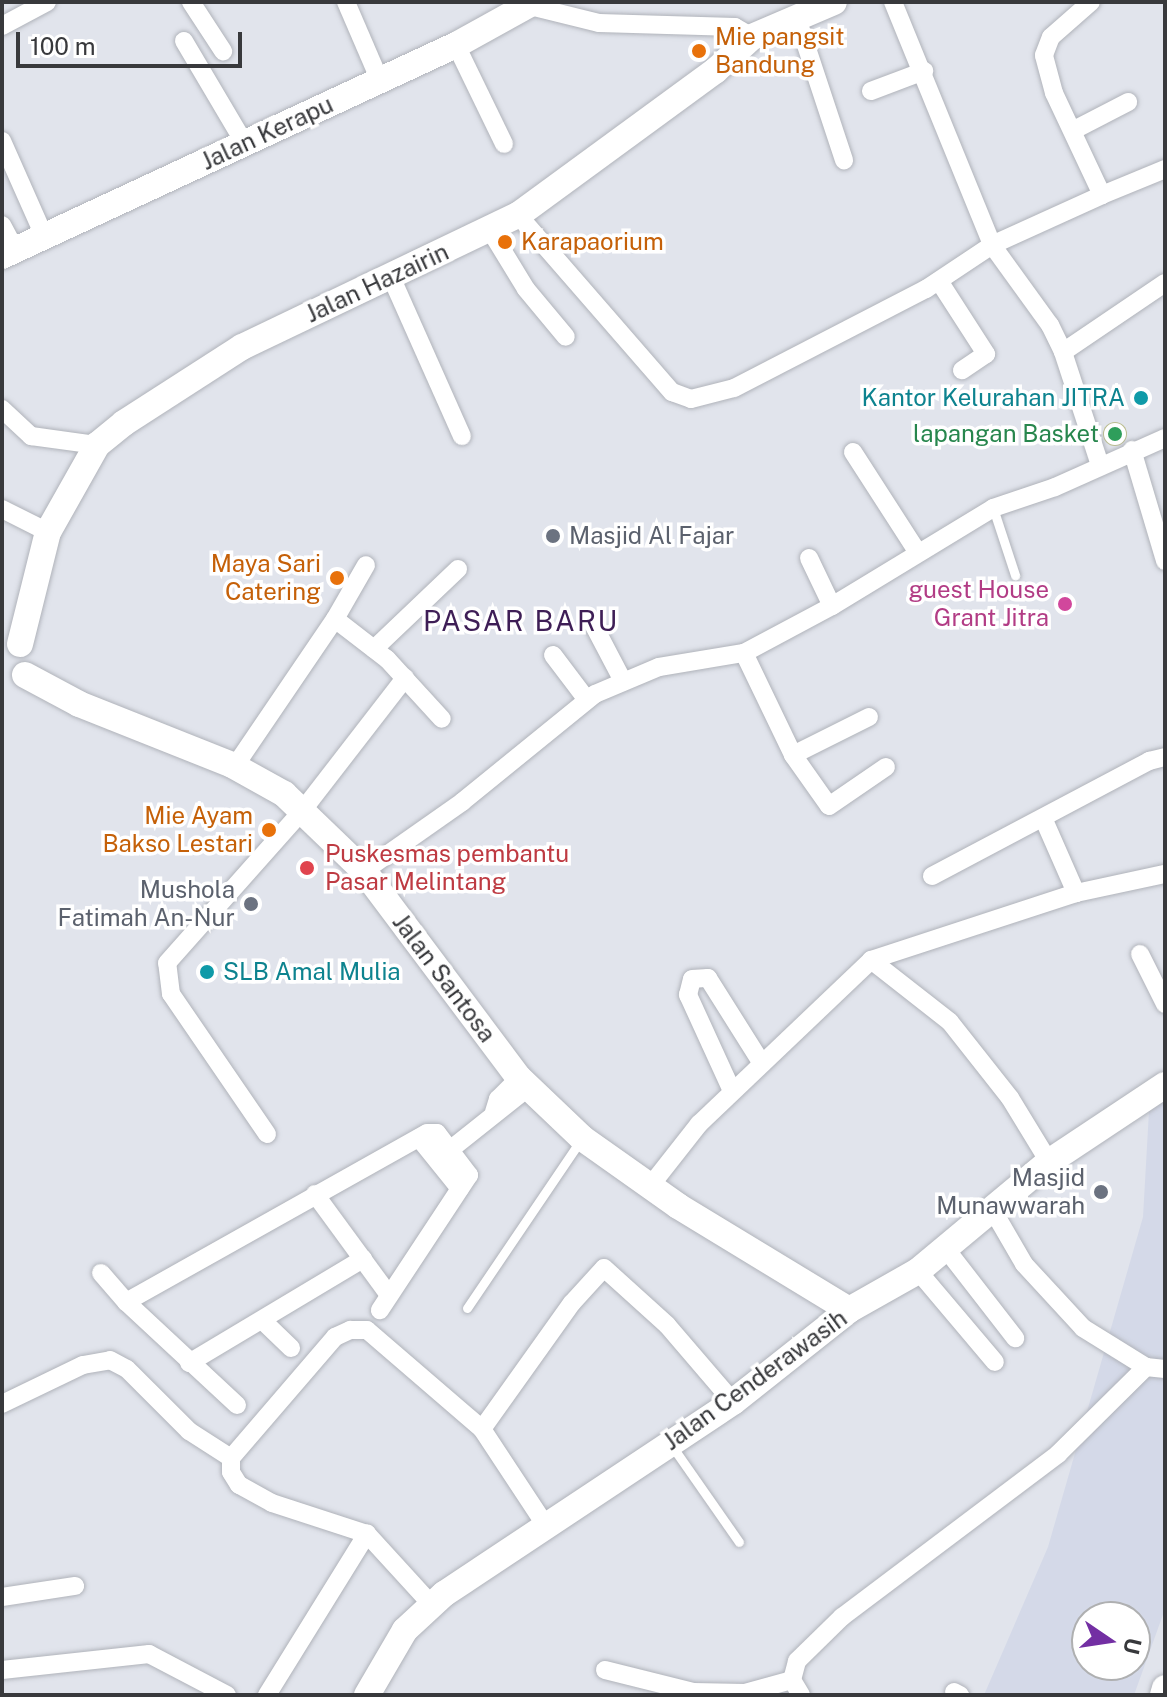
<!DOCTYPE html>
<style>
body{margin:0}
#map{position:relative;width:1167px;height:1697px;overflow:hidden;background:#e1e4ec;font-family:"Public Sans",sans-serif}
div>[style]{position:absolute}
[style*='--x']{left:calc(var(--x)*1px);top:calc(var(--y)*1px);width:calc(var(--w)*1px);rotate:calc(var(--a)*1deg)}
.built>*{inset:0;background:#d4d9e8}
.green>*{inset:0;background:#babd8f}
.round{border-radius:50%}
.roads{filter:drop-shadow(0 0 2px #b0b3ba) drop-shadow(0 0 2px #b0b3ba)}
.lane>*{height:9px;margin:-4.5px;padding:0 4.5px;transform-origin:4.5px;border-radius:4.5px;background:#fff}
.street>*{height:18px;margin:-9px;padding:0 9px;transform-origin:9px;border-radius:9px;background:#fff}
.secondary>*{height:26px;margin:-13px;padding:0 13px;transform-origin:13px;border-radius:13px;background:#fff}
.dots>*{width:22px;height:22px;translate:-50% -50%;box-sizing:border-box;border:4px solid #fff;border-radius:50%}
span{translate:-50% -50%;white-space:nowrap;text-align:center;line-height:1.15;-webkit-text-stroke:7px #fff;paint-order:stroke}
.food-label{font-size:24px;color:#c56008}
.left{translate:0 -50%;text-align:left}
.right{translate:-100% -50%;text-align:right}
.street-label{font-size:24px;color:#38393c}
.culture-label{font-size:24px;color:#0d838f}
.leisure-label{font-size:24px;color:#27864d}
.worship-label{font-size:24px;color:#5b616d}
.hotel-label{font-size:24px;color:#b23c85}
.health-label{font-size:24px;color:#be3a42}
.quarter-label{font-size:28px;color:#3e1e56;letter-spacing:2px}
.frame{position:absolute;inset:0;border:4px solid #38393c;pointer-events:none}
.north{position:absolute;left:1071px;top:1601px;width:80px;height:80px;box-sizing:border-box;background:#fff;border:2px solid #afb0b1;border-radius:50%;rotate:103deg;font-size:22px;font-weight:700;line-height:32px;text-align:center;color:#38393c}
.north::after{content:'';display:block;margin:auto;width:28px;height:36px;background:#732fa3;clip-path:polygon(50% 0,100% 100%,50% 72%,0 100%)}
.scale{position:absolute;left:16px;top:32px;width:226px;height:36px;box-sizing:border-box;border:4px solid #38393c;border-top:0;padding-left:10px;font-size:24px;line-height:28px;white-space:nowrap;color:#38393c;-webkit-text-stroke:6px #fff;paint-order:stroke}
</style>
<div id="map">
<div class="built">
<div style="clip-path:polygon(evenodd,1165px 1100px,1165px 1609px,1134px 1695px,984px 1695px,1048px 1547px,1143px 1217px,1149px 1111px,1165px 1100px,1087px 1617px,1135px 1617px,1135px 1665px,1087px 1665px,1087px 1617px)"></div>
</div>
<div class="green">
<div class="round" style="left:1103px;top:422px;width:24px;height:24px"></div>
</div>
<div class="roads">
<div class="lane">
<div style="--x:993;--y:508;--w:71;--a:71.8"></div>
<div style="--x:467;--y:1308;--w:202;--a:-55.9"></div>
<div style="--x:672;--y:1446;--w:117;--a:55.1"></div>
</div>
<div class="street">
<div style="--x:191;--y:2;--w:59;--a:56.9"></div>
<div style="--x:346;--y:2;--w:86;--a:66.7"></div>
<div style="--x:893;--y:2;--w:262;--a:67.8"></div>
<div style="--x:992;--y:245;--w:99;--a:54.1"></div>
<div style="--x:1050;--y:325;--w:30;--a:64"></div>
<div style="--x:1063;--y:352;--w:119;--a:71.9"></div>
<div style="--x:530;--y:6;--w:71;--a:13.8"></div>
<div style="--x:599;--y:23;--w:136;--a:1.7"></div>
<div style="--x:735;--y:27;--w:20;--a:30"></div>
<div style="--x:797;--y:18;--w:150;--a:71.7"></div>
<div style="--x:2;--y:26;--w:51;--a:-28.1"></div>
<div style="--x:184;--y:41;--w:120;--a:59.4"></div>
<div style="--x:456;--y:45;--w:110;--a:64.1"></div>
<div style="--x:871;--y:91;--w:57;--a:-20.7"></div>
<div style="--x:1074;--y:130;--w:61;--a:-27.4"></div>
<div style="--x:2;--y:141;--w:104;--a:66.1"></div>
<div style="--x:1102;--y:195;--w:68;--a:-22.4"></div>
<div style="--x:518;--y:215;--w:235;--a:49"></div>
<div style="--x:672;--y:392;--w:20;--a:20"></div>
<div style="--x:691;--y:399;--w:44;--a:-14.3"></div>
<div style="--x:734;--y:388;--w:216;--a:-27.3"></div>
<div style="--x:926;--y:289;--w:79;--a:-33.7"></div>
<div style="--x:992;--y:245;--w:121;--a:-24.4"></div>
<div style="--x:1102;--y:195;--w:113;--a:-115.2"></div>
<div style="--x:1054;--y:93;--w:39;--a:-105"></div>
<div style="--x:1044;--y:55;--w:19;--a:-69"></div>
<div style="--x:1051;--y:37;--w:53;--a:-41.2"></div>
<div style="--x:2;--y:225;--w:27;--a:62"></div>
<div style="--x:490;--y:230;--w:69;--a:58.6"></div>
<div style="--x:526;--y:289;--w:62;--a:50.2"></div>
<div style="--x:392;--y:279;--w:172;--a:66"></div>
<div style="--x:939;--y:281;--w:87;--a:57.2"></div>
<div style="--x:986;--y:354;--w:29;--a:146"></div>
<div style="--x:1063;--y:352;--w:123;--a:-34.1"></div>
<div style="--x:2;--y:409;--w:40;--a:43"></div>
<div style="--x:31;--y:436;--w:67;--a:7.8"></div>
<div style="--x:1132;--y:450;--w:116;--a:73.4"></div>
<div style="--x:853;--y:452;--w:120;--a:57.2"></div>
<div style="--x:2;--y:509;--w:51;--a:26.6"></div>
<div style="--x:809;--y:558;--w:53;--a:64.4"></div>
<div style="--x:335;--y:619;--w:62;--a:-60.1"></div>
<div style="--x:592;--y:622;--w:67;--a:62.3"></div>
<div style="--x:374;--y:649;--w:116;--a:-43.6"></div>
<div style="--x:744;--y:653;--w:113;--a:64.3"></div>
<div style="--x:793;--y:755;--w:85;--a:-26.6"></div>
<div style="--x:553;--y:655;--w:56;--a:52.9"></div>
<div style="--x:793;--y:755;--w:62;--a:54.8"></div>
<div style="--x:829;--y:806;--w:69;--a:-34.4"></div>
<div style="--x:235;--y:766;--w:178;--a:-55.8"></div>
<div style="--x:335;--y:619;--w:66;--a:37.6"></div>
<div style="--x:387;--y:659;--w:81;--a:47.5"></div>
<div style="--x:1044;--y:820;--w:80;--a:66.3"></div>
<div style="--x:364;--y:871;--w:120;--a:-35.1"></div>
<div style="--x:462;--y:802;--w:171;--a:-39.1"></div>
<div style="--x:595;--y:694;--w:69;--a:-22.9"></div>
<div style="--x:659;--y:667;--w:86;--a:-9.4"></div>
<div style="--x:744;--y:653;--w:100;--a:-28.1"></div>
<div style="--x:832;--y:606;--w:188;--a:-31.3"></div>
<div style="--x:993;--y:508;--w:65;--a:-18.7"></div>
<div style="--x:1055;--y:487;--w:120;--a:-24"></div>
<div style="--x:932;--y:876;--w:246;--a:-27.9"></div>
<div style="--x:1149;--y:761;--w:16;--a:-14"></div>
<div style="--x:1140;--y:954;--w:56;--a:63.4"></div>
<div style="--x:871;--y:960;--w:100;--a:38.1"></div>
<div style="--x:950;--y:1022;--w:97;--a:51.7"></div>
<div style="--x:1010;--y:1098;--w:75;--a:58.6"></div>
<div style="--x:732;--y:1091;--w:106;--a:-114.6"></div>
<div style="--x:688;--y:995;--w:16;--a:-76"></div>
<div style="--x:692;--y:979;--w:16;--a:-4"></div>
<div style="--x:708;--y:978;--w:99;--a:57.8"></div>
<div style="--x:494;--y:1112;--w:14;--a:-73"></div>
<div style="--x:498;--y:1099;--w:30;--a:-45"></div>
<div style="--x:267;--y:1134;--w:170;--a:-124.4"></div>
<div style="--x:171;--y:994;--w:31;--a:-97"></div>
<div style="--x:167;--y:963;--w:205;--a:-48.4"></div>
<div style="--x:303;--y:810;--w:167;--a:-52.3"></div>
<div style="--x:419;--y:1138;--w:65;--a:51.2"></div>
<div style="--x:451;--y:1149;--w:100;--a:-38.5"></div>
<div style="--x:651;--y:1185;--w:78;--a:-51.8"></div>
<div style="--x:699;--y:1124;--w:238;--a:-43.6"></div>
<div style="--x:871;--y:960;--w:216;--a:-18.1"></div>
<div style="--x:1076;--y:893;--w:91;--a:-12.1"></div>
<div style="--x:315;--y:1194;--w:125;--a:53.8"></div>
<div style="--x:991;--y:1207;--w:66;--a:59.9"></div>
<div style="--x:1024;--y:1264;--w:87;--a:47.3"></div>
<div style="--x:1083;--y:1328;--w:74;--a:31.8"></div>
<div style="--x:946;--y:1249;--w:113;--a:52.2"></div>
<div style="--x:918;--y:1271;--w:119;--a:49.8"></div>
<div style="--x:101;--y:1273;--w:38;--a:49"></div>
<div style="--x:263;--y:1321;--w:39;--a:44"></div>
<div style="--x:189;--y:1363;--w:203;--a:-30.9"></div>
<div style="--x:2;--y:1404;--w:90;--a:-25.7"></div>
<div style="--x:83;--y:1365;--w:27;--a:-10"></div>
<div style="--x:110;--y:1360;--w:19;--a:28"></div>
<div style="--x:127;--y:1369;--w:88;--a:45"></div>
<div style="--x:189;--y:1431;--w:50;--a:32.7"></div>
<div style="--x:237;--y:1405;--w:151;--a:-137.1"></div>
<div style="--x:126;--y:1302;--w:345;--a:-29.3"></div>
<div style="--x:427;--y:1133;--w:10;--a:0"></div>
<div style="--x:437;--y:1133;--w:53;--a:52.7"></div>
<div style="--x:469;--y:1175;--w:162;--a:123.4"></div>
<div style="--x:482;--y:1429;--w:155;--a:-54.5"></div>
<div style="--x:572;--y:1303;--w:47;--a:-47.6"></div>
<div style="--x:604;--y:1268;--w:85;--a:42.1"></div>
<div style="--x:667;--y:1325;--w:101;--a:49.4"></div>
<div style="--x:2;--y:1597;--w:74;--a:-8.6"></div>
<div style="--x:431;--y:1604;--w:95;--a:-132.4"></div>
<div style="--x:367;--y:1534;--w:100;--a:-161.9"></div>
<div style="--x:272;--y:1503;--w:38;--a:-151"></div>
<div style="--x:239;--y:1485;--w:15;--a:-122"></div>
<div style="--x:231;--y:1472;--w:14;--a:-90"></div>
<div style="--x:231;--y:1458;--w:160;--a:-49.3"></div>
<div style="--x:335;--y:1337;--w:17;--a:-25"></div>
<div style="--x:350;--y:1330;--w:17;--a:0"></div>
<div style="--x:367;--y:1330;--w:152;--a:40.7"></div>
<div style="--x:482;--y:1429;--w:113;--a:56.6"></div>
<div style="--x:2;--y:1670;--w:148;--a:-6.2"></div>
<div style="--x:149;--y:1654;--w:88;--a:27.7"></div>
<div style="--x:605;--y:1670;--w:91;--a:14"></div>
<div style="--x:693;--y:1692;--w:52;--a:1.1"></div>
<div style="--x:745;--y:1693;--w:49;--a:-15.5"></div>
<div style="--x:954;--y:1692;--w:7;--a:27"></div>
<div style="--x:267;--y:1695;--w:190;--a:-58.2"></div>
<div style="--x:801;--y:1695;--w:17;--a:-121"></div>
<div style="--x:792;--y:1680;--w:20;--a:-75"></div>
<div style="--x:797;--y:1661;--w:63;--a:-44.4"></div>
<div style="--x:842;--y:1617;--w:271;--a:-37"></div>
<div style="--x:1058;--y:1454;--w:124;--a:-44.7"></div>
<div style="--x:1146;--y:1367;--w:19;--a:6"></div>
</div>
<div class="secondary">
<div style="--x:2;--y:256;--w:501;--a:-24.93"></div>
<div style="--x:456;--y:45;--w:89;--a:-28.9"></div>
<div style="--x:20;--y:644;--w:115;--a:-76"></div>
<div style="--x:48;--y:532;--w:100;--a:-60.6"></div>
<div style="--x:97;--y:445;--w:35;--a:-39"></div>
<div style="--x:124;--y:423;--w:140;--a:-32.8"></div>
<div style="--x:242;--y:347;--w:306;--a:-25.6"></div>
<div style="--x:518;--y:215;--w:244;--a:-36.2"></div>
<div style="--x:715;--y:71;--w:50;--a:-42.6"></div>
<div style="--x:752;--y:37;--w:89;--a:-23.1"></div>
<div style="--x:25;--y:675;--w:61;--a:28.2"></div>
<div style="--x:79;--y:704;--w:165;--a:21.7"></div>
<div style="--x:232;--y:765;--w:60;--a:29.1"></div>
<div style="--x:284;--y:794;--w:111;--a:43.9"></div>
<div style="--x:364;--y:871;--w:259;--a:53.2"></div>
<div style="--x:519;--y:1078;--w:87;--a:43.6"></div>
<div style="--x:582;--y:1138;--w:118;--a:35.3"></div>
<div style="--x:678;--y:1206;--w:200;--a:31.3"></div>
<div style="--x:367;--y:1695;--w:75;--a:-59.7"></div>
<div style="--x:405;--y:1630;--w:53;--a:-42.7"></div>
<div style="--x:444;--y:1594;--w:347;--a:-33.6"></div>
<div style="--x:733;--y:1402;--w:148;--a:-38.4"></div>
<div style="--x:849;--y:1310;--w:79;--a:-29.5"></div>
<div style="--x:918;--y:1271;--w:170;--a:-39.8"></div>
<div style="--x:1049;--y:1162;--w:139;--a:-33.6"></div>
<div style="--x:1163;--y:1695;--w:7;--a:-74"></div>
</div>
</div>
<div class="dots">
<div style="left:699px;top:51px;background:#e8710a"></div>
<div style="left:505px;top:242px;background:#e8710a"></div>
<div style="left:1141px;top:398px;background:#0f9aa8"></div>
<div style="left:1115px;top:434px;background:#2e9e5b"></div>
<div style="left:553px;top:536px;background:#6b7280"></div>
<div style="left:337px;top:578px;background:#e8710a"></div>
<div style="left:1065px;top:604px;background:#d1479c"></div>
<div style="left:269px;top:830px;background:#e8710a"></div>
<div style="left:307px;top:868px;background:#e0444e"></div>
<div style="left:251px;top:904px;background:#6b7280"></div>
<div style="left:207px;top:972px;background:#0f9aa8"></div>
<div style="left:1101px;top:1192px;background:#6b7280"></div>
</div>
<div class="food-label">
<span class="left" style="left:715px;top:51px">Mie pangsit<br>Bandung</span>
<span class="left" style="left:521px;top:242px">Karapaorium</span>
<span class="right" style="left:321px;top:578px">Maya Sari<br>Catering</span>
<span class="right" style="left:253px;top:830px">Mie Ayam<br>Bakso Lestari</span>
</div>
<div class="street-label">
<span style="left:267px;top:133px;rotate:-25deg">Jalan Kerapu</span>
<span style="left:377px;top:283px;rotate:-25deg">Jalan Hazairin</span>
<span style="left:444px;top:978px;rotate:53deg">Jalan Santosa</span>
<span style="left:755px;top:1380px;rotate:-36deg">Jalan Cenderawasih</span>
</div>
<div class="culture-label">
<span class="right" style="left:1125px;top:398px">Kantor Kelurahan JITRA</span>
<span class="left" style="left:223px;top:972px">SLB Amal Mulia</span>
</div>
<div class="leisure-label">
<span class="right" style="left:1099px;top:434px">lapangan Basket</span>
</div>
<div class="worship-label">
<span class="left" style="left:569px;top:536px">Masjid Al Fajar</span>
<span class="right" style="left:235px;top:904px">Mushola<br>Fatimah An-Nur</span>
<span class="right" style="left:1085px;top:1192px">Masjid<br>Munawwarah</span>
</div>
<div class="hotel-label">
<span class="right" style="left:1049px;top:604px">guest House<br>Grant Jitra</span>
</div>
<div class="health-label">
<span class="left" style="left:325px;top:868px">Puskesmas pembantu<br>Pasar Melintang</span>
</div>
<div class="quarter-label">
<span style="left:521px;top:621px">PASAR BARU</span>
</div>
<div class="frame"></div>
<div class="north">U</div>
<div class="scale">100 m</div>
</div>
